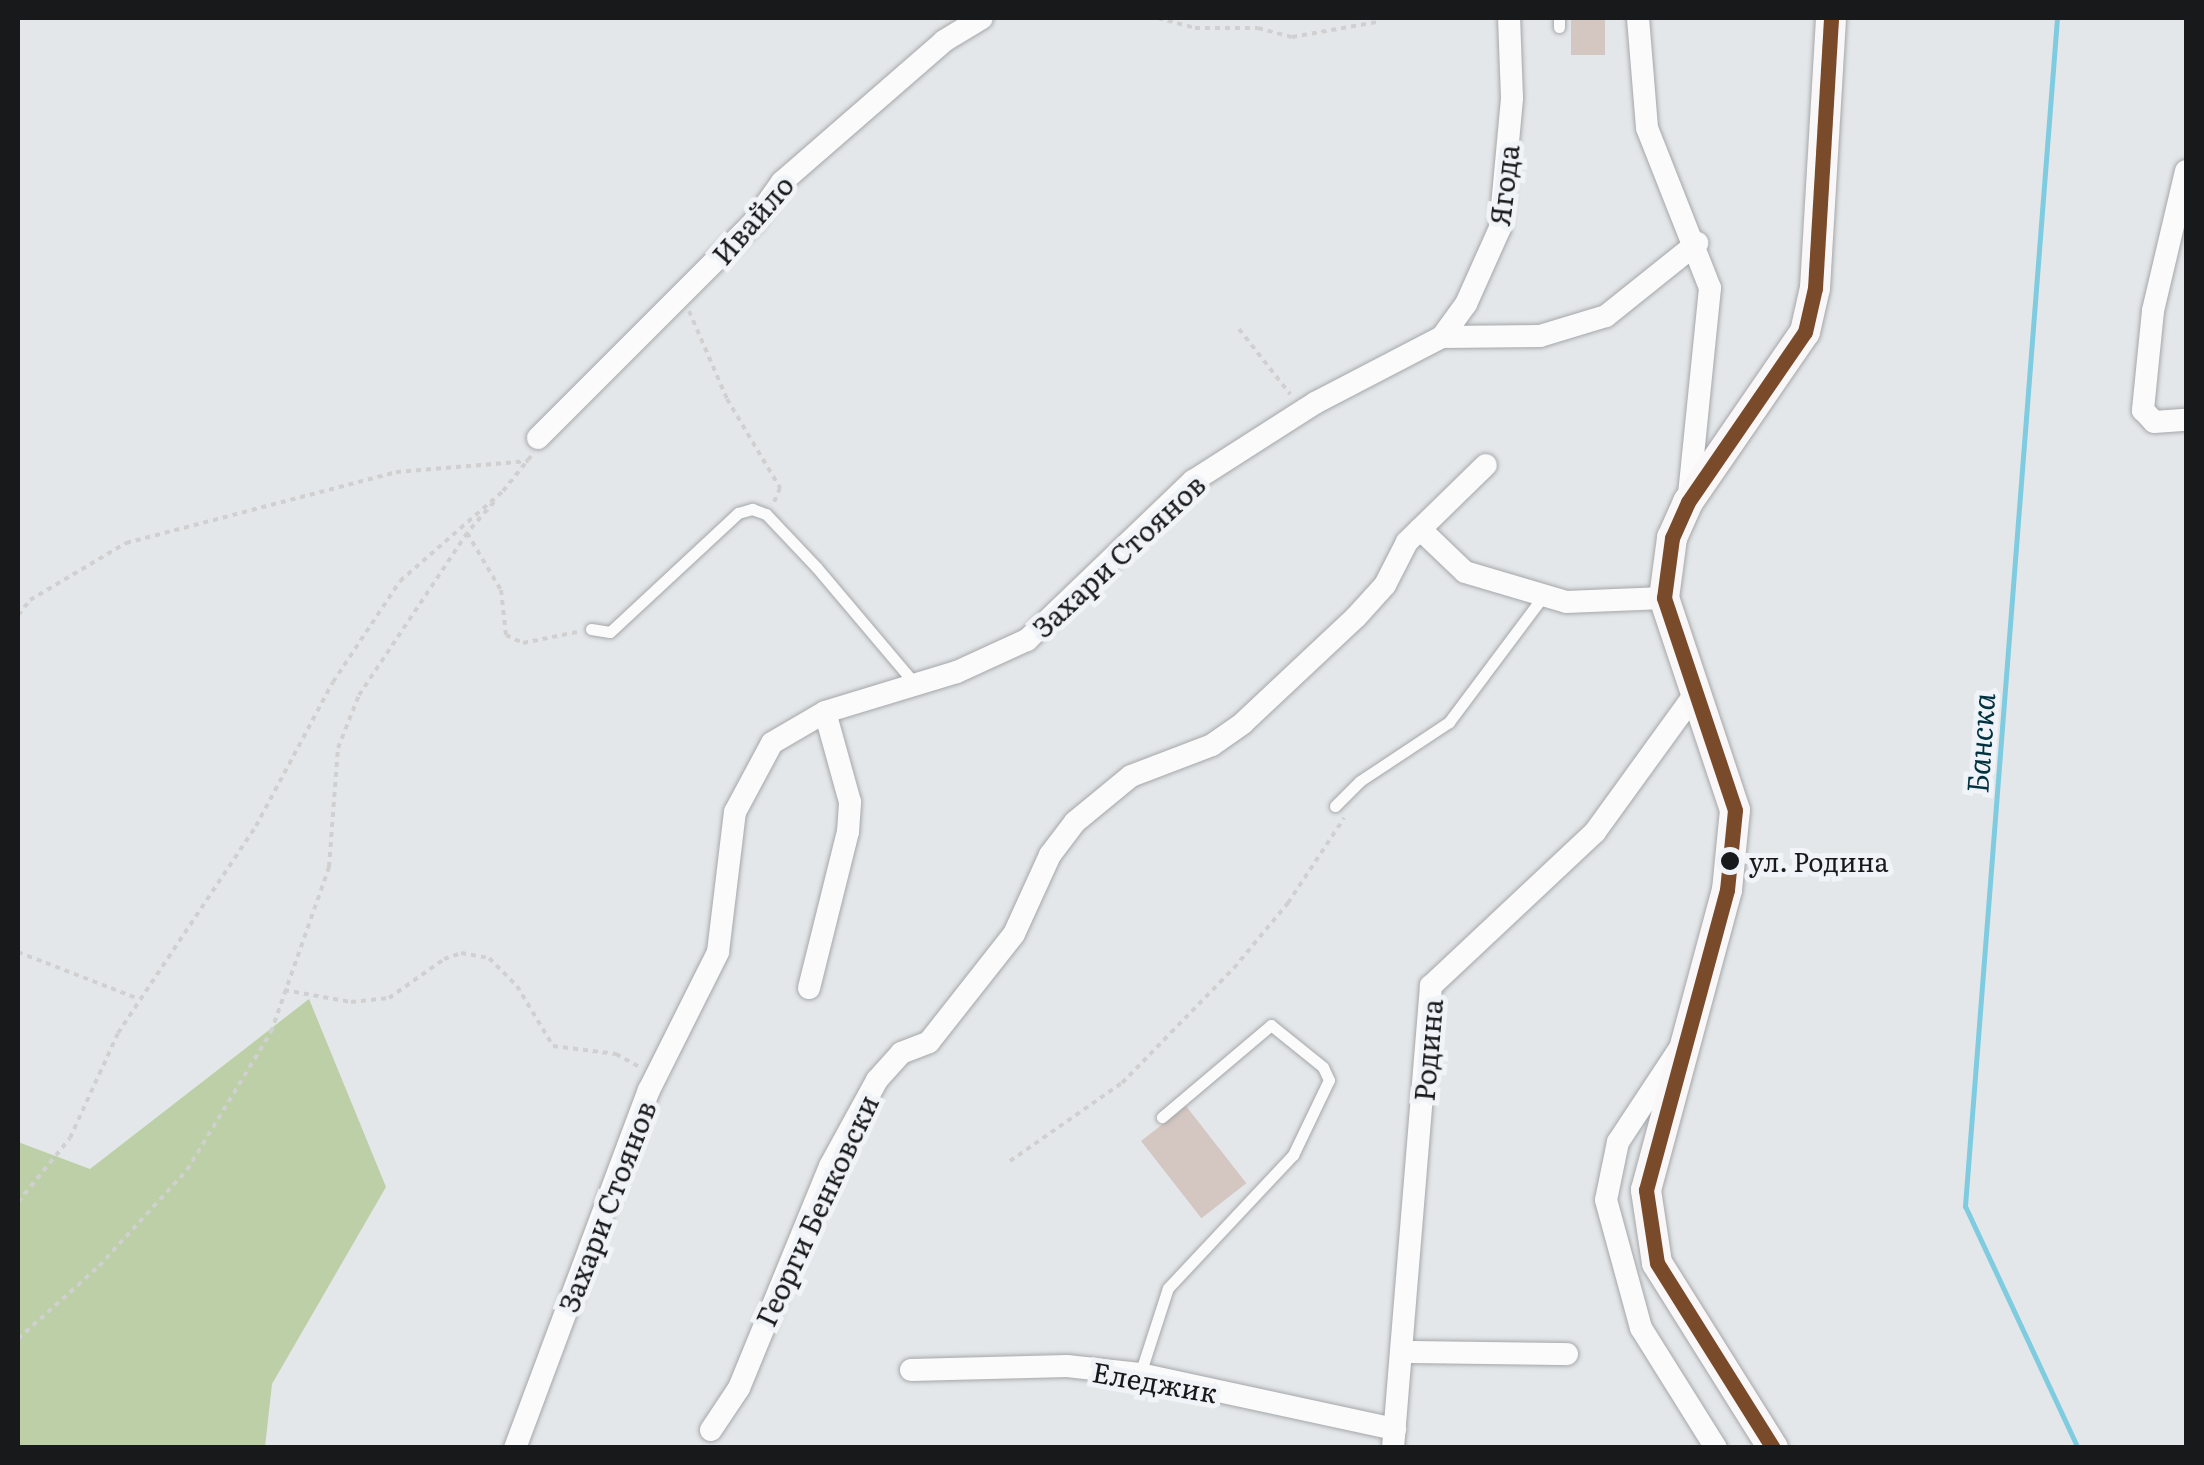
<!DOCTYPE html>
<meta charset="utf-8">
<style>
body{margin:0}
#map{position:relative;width:2204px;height:1465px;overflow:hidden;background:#e4e7e9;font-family:Literata,serif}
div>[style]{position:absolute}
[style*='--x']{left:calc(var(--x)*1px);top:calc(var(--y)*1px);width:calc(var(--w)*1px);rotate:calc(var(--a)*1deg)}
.forest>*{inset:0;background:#bccfa6}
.stream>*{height:5px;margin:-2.5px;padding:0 2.5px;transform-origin:2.5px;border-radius:2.5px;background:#7fcce1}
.building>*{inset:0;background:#d4c6c0;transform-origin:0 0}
.path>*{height:4px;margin-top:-2px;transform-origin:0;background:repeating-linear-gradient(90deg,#d0d0d0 0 5px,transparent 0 10px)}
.roads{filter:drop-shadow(0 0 2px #a5a7a9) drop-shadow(0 0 2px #a5a7a9)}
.lane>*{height:11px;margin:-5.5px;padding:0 5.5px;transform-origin:5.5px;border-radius:5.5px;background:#fbfbfc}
.street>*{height:22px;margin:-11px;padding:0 11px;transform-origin:11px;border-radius:11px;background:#fbfbfc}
.secondary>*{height:30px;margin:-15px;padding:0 15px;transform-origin:15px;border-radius:15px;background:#f9f7f8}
.bus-1>*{height:15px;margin:-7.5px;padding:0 7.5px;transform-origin:7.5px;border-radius:7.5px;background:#7a4b2a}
.dots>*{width:28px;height:28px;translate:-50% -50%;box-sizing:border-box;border:5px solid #f0f4f8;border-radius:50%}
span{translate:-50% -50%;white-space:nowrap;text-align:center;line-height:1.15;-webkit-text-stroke:10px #f0f4f8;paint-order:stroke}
.bus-label{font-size:26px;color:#18191b}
.left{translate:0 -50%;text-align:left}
.street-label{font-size:28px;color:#18191b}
.water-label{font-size:30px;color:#00323f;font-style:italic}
.frame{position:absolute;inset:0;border:20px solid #18191b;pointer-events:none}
</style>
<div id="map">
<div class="forest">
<div style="clip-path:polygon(309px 999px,386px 1187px,272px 1384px,265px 1447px,18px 1447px,18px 1142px,90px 1169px)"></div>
</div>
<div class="stream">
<div style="--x:2057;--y:18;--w:1192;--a:94.43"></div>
<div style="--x:1965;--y:1206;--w:267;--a:65"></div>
</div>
<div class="building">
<div style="left:1571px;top:18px;width:34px;height:37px"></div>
<div style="left:1186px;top:1106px;width:98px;height:57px;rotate:52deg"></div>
</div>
<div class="path">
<div style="--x:1158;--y:18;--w:38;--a:15"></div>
<div style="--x:1195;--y:28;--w:63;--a:0"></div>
<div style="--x:1258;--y:28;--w:35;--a:15"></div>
<div style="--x:1292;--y:37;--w:86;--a:-10"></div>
<div style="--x:689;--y:311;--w:96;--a:66.6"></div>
<div style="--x:727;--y:399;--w:104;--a:59.2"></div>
<div style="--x:780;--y:488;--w:15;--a:113"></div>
<div style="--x:1239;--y:329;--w:83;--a:51.9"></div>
<div style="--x:494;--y:502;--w:41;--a:131.1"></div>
<div style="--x:467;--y:533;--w:66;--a:59.2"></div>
<div style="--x:501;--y:590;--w:45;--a:83.7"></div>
<div style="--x:506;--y:635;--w:19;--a:25"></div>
<div style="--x:523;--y:643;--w:55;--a:-11.5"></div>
<div style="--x:18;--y:615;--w:19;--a:-51"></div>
<div style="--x:30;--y:600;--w:112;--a:-30.7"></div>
<div style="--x:126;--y:543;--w:279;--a:-14.7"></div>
<div style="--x:396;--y:472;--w:133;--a:-4.7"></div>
<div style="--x:18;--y:952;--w:130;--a:21.2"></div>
<div style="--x:284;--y:990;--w:68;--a:10.2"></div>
<div style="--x:351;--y:1002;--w:38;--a:-6"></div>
<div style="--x:389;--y:998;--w:67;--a:-35.3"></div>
<div style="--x:444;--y:959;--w:18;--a:-19"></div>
<div style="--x:461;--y:953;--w:28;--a:10"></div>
<div style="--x:489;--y:958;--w:40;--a:45"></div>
<div style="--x:517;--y:986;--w:70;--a:59"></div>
<div style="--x:553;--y:1046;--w:64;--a:7.2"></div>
<div style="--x:616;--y:1054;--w:29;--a:29"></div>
<div style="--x:1010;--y:1161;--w:136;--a:-34.9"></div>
<div style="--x:1122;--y:1083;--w:161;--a:-45.8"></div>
<div style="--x:1234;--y:968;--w:85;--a:-50.3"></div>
<div style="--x:1288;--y:903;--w:102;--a:-56.6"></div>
<div style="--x:18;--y:1202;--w:82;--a:-50.9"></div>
<div style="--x:70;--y:1138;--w:115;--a:-65.4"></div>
<div style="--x:118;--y:1033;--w:249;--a:-56.3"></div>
<div style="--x:256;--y:826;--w:163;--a:-61.9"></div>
<div style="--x:333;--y:682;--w:121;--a:-56.4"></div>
<div style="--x:400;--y:581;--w:137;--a:-41.1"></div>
<div style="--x:503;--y:491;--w:45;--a:-51.3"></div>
<div style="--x:18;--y:1339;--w:109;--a:-42"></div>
<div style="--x:99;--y:1266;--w:130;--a:-47.5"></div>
<div style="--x:187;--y:1170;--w:162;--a:-58.7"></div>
<div style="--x:271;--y:1032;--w:175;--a:-70.6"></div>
<div style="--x:329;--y:867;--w:119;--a:-85.7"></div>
<div style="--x:338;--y:748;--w:57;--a:-68.4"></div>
<div style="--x:359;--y:695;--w:195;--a:-56.3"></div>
</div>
<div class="roads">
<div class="lane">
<div style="--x:1559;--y:18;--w:9;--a:90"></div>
<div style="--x:591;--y:629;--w:19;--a:9"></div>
<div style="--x:610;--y:632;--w:175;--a:-42.9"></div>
<div style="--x:738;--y:513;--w:15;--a:-16"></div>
<div style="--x:752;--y:509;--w:15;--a:20"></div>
<div style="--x:766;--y:514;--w:74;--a:46.6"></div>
<div style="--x:817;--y:568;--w:153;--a:49.8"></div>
<div style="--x:1335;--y:806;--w:35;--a:-45"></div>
<div style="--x:1360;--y:781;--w:107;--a:-33.5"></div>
<div style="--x:1449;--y:722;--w:159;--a:-53.2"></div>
<div style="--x:1140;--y:1374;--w:90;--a:-72"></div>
<div style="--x:1168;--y:1288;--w:183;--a:-46.8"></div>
<div style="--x:1293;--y:1155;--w:83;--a:-64.4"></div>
<div style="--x:1329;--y:1080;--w:14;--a:-115"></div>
<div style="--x:1323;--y:1067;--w:67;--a:-141.1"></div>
<div style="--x:1271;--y:1025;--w:143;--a:139.8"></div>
</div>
<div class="street">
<div style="--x:1638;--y:18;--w:110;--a:85.3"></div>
<div style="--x:1647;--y:128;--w:172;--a:68.5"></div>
<div style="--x:1710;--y:288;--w:208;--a:95.8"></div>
<div style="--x:2186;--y:171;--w:144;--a:103.3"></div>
<div style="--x:2153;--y:311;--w:100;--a:95.8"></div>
<div style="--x:2143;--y:410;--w:16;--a:47"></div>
<div style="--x:2154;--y:422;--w:32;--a:-4"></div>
<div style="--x:1442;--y:337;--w:41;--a:-54"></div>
<div style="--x:1466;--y:304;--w:83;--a:-65.9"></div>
<div style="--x:1500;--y:228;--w:131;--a:-84.7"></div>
<div style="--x:1512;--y:98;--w:80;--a:-92.1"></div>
<div style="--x:538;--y:438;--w:304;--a:-45"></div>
<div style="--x:753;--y:223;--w:50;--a:-54.7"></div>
<div style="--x:782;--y:182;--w:215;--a:-41"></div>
<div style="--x:944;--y:41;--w:44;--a:-31.2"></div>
<div style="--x:1420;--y:529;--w:62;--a:43.7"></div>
<div style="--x:1465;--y:572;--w:105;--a:16.5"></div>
<div style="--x:1566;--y:602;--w:98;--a:-2.3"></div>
<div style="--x:809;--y:988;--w:161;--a:-76"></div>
<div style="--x:848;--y:832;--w:30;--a:-86"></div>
<div style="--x:850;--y:802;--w:93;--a:-105.5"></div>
<div style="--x:1680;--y:1048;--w:113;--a:123.4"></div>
<div style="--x:1618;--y:1142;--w:59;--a:101.7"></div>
<div style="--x:1606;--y:1200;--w:133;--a:74.7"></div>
<div style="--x:1641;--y:1328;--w:142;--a:58"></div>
<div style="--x:1404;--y:1352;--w:163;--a:0.7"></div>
<div style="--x:911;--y:1370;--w:156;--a:-1.5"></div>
<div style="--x:1067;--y:1366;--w:73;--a:6.3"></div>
<div style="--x:1140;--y:1374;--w:261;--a:12.2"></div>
<div style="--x:711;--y:1430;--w:50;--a:-56.3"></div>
<div style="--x:739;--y:1388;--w:240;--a:-67.7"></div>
<div style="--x:830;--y:1166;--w:98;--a:-61.3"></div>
<div style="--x:877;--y:1080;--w:36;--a:-48"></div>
<div style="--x:901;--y:1053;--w:30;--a:-21"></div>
<div style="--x:929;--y:1042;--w:137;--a:-51.8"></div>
<div style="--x:1014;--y:934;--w:87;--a:-65.5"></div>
<div style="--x:1050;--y:855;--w:41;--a:-52.9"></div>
<div style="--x:1075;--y:822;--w:72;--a:-39.4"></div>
<div style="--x:1131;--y:776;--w:87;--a:-20.9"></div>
<div style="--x:1212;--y:745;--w:38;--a:-35"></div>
<div style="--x:1243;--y:723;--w:155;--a:-43.2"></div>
<div style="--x:1356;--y:617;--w:43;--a:-47.8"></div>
<div style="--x:1385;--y:585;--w:48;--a:-62.9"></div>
<div style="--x:1407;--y:542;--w:110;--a:-44.3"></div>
<div style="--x:515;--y:1448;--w:382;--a:-69.5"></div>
<div style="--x:649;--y:1090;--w:154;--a:-63.4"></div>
<div style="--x:718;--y:952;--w:141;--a:-83.1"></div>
<div style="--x:735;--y:812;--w:78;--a:-61.8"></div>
<div style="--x:772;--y:743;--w:61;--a:-30.3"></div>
<div style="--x:825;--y:712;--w:138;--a:-16.9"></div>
<div style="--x:957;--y:672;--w:77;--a:-24.6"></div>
<div style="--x:1027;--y:640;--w:230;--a:-43.8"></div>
<div style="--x:1193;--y:481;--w:145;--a:-32.6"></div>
<div style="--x:1315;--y:403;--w:143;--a:-27.5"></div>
<div style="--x:1442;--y:337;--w:98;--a:-0.6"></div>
<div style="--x:1540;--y:336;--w:69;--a:-16.9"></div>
<div style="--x:1606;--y:316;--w:117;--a:-38.7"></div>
<div style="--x:1393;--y:1448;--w:464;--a:-85.3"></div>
<div style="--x:1431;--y:986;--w:225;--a:-43.2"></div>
<div style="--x:1595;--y:832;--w:170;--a:-54.1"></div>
</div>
<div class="secondary">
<div style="--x:1773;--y:1448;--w:218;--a:-122.1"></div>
<div style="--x:1657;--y:1263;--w:74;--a:-98.6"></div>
<div style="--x:1646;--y:1190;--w:311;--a:-74.9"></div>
<div style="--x:1727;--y:890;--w:80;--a:-84.3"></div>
<div style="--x:1735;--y:810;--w:224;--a:-108.5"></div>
<div style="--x:1664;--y:598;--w:61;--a:-82.4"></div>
<div style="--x:1672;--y:538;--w:39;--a:-66"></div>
<div style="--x:1688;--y:502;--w:206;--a:-55.5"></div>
<div style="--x:1805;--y:332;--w:45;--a:-77.2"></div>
<div style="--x:1815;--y:288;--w:270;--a:-86.6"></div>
</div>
</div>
<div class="bus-1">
<div style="--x:1773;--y:1448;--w:218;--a:-122.1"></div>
<div style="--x:1657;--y:1263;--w:74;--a:-98.6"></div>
<div style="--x:1646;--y:1190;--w:311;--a:-74.9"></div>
<div style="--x:1727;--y:890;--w:80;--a:-84.3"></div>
<div style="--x:1735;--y:810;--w:224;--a:-108.5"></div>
<div style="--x:1664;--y:598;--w:61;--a:-82.4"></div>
<div style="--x:1672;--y:538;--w:39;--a:-66"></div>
<div style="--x:1688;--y:502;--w:206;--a:-55.5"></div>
<div style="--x:1805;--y:332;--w:45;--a:-77.2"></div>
<div style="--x:1815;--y:288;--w:270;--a:-86.6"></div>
</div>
<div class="dots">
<div style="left:1730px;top:861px;background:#18191b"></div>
</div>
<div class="bus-label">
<span class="left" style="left:1749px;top:861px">ул. Родина</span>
</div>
<div class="street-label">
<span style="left:1503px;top:185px;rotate:-83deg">Ягода</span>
<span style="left:752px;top:219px;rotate:-49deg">Ивайло</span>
<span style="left:1118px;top:555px;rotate:-43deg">Захари Стоянов</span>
<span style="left:1427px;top:1050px;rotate:-85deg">Родина</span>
<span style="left:606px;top:1206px;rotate:-69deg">Захари Стоянов</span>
<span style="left:816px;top:1210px;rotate:-65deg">Георги Бенковски</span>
<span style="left:1155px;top:1381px;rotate:10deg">Еледжик</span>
</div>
<div class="water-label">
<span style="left:1979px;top:743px;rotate:-86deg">Банска</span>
</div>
<div class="frame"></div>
</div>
